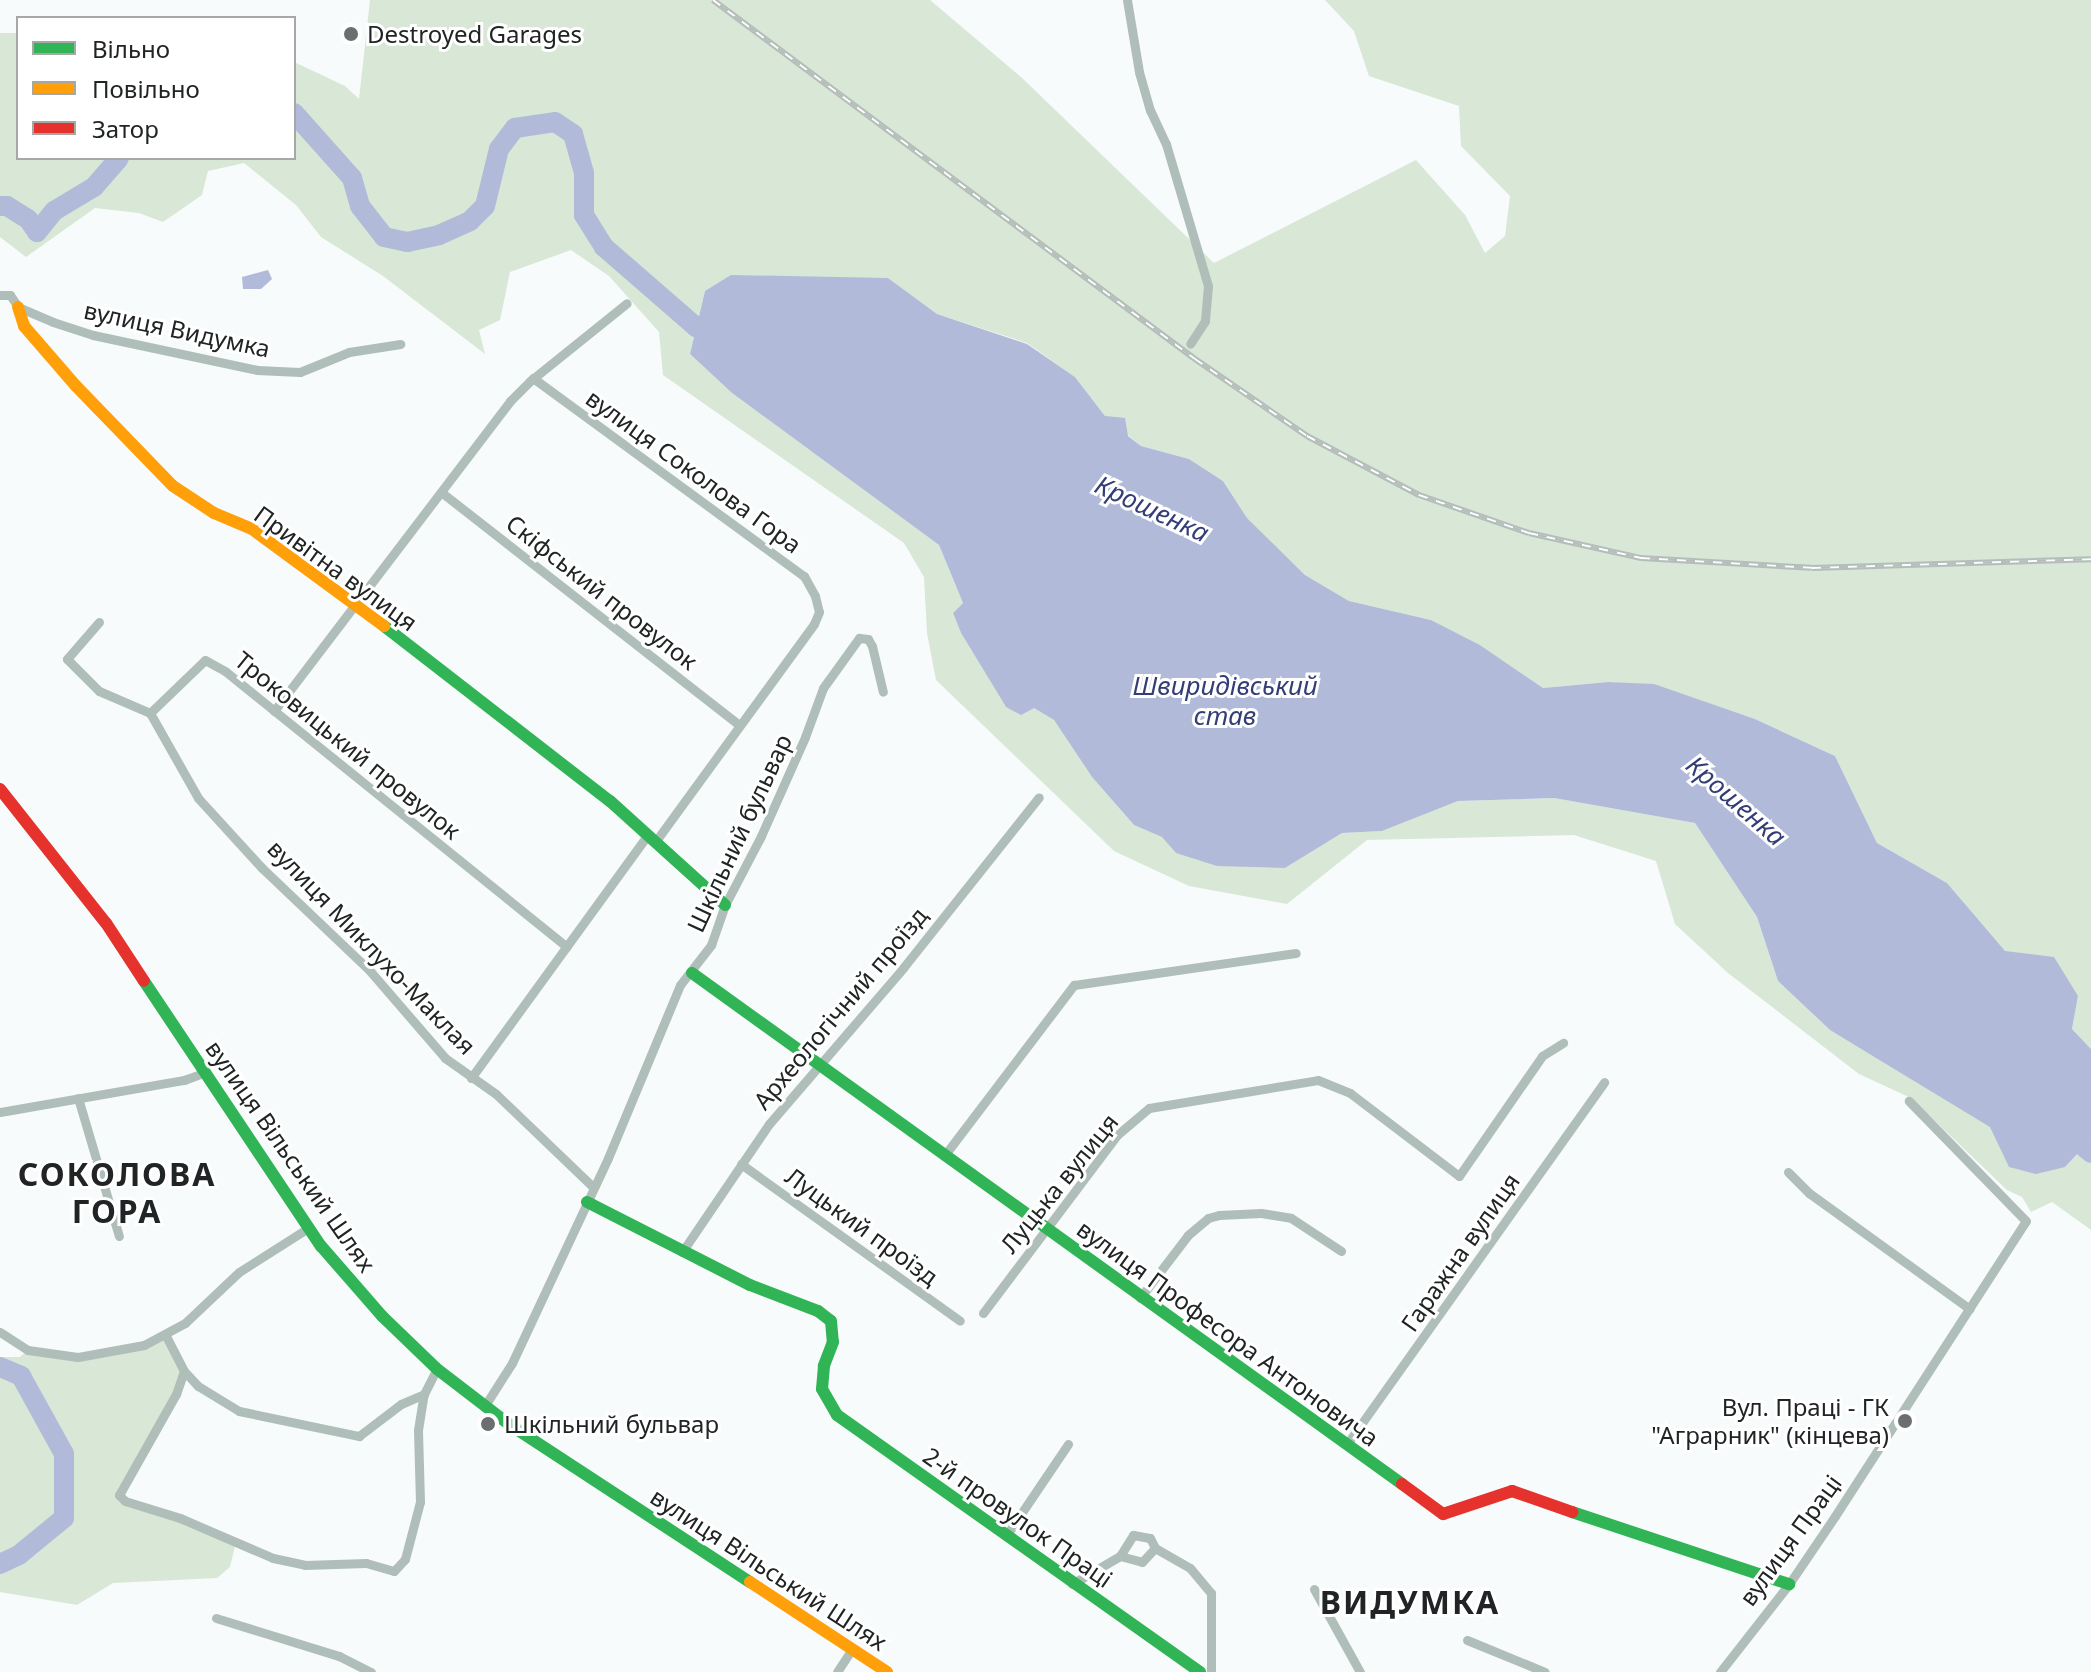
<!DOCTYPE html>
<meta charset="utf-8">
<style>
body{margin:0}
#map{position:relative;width:2091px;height:1672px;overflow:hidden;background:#f7fbfb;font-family:"Noto Sans",sans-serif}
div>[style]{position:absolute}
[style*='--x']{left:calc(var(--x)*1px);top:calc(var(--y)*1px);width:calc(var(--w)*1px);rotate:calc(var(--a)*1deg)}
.green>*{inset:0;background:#d8e7d6}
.water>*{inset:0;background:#b1bad9}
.river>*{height:20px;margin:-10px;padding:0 10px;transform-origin:10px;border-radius:10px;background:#b1bad9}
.street>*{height:9px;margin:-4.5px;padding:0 4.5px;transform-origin:4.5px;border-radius:4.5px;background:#b0beba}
.fast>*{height:12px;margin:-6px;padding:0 6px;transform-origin:6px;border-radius:6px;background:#30b455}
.slow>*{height:12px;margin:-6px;padding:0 6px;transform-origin:6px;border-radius:6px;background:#ff9f0a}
.jam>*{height:12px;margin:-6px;padding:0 6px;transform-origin:6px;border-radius:6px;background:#e5322d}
.rail>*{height:6px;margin-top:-3px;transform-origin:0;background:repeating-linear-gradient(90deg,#fff 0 9px,#b5bdbb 0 18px);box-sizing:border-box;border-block:2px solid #b5bdbb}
.dots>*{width:22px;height:22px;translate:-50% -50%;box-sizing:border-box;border:4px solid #fff;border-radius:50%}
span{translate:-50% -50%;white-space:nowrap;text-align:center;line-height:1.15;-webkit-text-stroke:6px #fff;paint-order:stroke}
.poi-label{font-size:24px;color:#212424}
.left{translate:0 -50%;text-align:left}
.right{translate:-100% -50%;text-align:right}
.street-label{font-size:24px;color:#212424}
.water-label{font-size:26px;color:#333d76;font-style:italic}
.district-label{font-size:32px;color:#212424;font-weight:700;letter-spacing:2px}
.legend{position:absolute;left:16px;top:16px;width:280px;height:144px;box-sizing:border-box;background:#fff;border:2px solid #a6a7a7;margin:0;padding:10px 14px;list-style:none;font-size:24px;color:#212424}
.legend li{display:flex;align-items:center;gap:16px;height:40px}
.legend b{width:40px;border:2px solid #a6a7a7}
</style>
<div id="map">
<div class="green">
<div style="clip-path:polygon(370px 0,930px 0,1021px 77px,1214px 263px,1416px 160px,1465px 215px,1485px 253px,1505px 236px,1510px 196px,1461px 146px,1459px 106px,1369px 76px,1354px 31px,1325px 0,2091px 0,2091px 1049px,2072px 1029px,2078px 996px,2005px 952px,1947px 883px,1877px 843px,1835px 756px,1755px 719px,1654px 685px,1608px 682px,1543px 688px,1480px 645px,1431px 620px,1349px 601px,1305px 575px,1247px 518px,1223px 481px,1189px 459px,1141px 446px,1105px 416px,1075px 377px,1027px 343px,937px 314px,888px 278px,705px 291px,690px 354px,732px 393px,939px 545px,963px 603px,953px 613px,961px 633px,1006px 707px,1034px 708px,1054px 720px,1092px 777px,1134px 825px,1163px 837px,1176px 853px,1285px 868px,1342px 833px,1382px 831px,1458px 801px,1554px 798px,1695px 823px,1757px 917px,1778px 981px,1830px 1030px,2065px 1167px,2091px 1139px,2091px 1230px,2052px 1202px,2031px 1212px,2022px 1197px,2007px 1190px,1911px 1098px,1859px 1074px,1728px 973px,1675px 924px,1656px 861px,1574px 835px,1367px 840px,1287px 904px,1189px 886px,1114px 851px,936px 680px,927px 633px,924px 577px,904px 543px,663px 375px,659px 332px,609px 276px,571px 250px,510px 272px,500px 320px,479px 330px,485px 354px,383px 276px,321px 237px,296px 205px,244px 163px,208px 171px,202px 195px,163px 222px,139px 213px,95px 208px,26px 257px,0 237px,0 33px,18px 33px,18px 158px,294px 158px,294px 62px,345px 86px,359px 99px)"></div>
<div style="clip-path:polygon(165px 1334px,184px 1371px,119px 1495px,236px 1542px,230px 1567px,217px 1578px,113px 1583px,77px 1605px,0 1592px,0 1357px,20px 1357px,28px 1350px,78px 1357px,144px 1345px)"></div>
</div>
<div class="water">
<div style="clip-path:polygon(268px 270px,272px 279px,261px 289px,243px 289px,242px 277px)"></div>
<div style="clip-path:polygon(731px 275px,888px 278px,937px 314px,1027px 344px,1075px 377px,1105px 416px,1125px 418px,1128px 436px,1141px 446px,1189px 459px,1223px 481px,1247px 518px,1305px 575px,1349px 601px,1431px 620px,1480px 645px,1543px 688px,1608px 682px,1654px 684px,1755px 719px,1835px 756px,1877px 843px,1947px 883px,2005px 951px,2054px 957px,2078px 996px,2072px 1029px,2091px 1049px,2091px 1139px,2065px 1167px,2036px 1174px,2009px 1167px,1990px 1127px,1830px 1030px,1778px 981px,1757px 917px,1695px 823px,1554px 798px,1458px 801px,1382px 831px,1342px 833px,1285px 868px,1217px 866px,1176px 853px,1162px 837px,1134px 825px,1092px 777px,1054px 720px,1034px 708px,1021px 715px,1006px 707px,961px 633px,953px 613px,963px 603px,939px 545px,732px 393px,690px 354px,705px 291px)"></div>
</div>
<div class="river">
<div style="--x:294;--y:113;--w:87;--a:48.3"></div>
<div style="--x:352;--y:178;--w:29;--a:74"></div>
<div style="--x:360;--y:206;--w:39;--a:52"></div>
<div style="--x:384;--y:237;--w:24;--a:12"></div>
<div style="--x:407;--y:242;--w:33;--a:-12"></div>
<div style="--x:439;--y:235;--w:34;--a:-24"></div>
<div style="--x:470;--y:221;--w:21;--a:-45"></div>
<div style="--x:485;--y:206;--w:59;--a:-76.2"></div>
<div style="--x:499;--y:149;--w:26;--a:-53"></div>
<div style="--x:515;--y:128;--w:40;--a:-8.5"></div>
<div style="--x:555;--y:122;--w:22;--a:34"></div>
<div style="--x:573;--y:134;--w:41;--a:74.2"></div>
<div style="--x:584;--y:173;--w:42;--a:90"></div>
<div style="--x:584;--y:215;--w:38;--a:58"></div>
<div style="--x:604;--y:247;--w:122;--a:41"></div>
<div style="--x:696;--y:327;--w:25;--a:26"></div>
<div style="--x:0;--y:206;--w:7;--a:0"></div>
<div style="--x:7;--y:206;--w:25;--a:32"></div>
<div style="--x:28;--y:219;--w:16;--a:55"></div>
<div style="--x:37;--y:232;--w:27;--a:-51"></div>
<div style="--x:54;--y:211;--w:47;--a:-31"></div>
<div style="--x:94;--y:187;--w:38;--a:-49"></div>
<div style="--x:2063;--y:1130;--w:36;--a:39"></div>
<div style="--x:0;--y:1367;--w:23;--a:23"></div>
<div style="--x:21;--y:1376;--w:89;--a:61.1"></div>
<div style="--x:64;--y:1454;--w:64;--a:90"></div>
<div style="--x:64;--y:1518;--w:58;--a:140.6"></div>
<div style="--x:19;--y:1555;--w:21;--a:155"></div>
</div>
<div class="street">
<div style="--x:1127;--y:0;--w:73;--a:80.5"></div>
<div style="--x:1139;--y:72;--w:40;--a:74"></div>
<div style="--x:1150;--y:110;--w:38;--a:65"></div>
<div style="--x:1166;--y:144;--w:148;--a:73.5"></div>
<div style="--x:1208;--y:286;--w:35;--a:95"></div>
<div style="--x:1205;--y:321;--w:27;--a:123"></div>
<div style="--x:0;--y:295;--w:10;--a:0"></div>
<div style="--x:10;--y:295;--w:14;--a:56"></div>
<div style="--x:18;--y:307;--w:38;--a:23"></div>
<div style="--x:53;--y:322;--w:42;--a:18"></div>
<div style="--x:93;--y:335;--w:168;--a:12"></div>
<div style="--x:257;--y:370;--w:43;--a:2.7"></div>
<div style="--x:300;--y:372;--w:53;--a:-22.2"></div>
<div style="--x:349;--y:352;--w:52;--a:-8.9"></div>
<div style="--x:533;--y:378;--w:336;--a:36.2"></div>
<div style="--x:804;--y:576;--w:23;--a:61"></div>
<div style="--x:815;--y:596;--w:16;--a:76"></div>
<div style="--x:819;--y:612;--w:13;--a:113"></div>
<div style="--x:814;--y:624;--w:268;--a:126.1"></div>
<div style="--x:441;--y:492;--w:377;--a:38"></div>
<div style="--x:99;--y:622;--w:49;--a:130.9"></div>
<div style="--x:67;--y:659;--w:45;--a:45"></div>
<div style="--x:99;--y:691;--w:56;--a:23.3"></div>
<div style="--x:150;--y:713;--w:76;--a:-43.9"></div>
<div style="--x:205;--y:660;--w:23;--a:29"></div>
<div style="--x:225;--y:671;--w:439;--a:38.9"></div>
<div style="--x:274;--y:711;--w:390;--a:-52.7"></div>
<div style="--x:510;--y:401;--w:28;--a:-45"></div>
<div style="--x:530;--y:381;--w:124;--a:-38.8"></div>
<div style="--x:150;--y:713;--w:98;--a:60.5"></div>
<div style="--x:198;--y:798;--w:95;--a:47.6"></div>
<div style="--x:262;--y:868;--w:149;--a:43.6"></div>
<div style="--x:370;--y:971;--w:115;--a:49.2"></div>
<div style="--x:445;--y:1058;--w:62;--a:35.2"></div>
<div style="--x:496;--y:1094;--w:133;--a:43.8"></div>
<div style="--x:471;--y:1078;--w:301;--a:-54"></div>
<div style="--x:78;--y:1098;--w:144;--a:73.5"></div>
<div style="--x:0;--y:1112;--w:187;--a:-9.9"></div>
<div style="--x:184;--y:1080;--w:23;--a:-20"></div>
<div style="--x:944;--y:1156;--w:215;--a:-52.8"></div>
<div style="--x:1074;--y:985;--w:224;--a:-8.2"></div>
<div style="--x:741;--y:1164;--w:269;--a:35.6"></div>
<div style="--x:1788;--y:1172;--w:30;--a:45"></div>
<div style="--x:1809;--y:1193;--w:198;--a:35.8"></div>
<div style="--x:682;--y:1252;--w:155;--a:-55.8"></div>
<div style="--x:769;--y:1124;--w:206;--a:-49.3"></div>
<div style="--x:903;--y:968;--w:218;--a:-51.5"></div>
<div style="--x:1140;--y:1298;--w:79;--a:-52.7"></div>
<div style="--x:1188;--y:1235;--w:26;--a:-40"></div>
<div style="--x:1208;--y:1218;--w:11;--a:-15"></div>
<div style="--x:1219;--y:1215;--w:42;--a:-2.7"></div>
<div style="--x:1261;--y:1213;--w:30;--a:9"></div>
<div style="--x:1291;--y:1218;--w:60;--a:33.4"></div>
<div style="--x:983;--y:1313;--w:223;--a:-53"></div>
<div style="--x:1117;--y:1135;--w:42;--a:-40.2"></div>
<div style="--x:1149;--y:1108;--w:171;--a:-9.4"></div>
<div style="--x:1318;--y:1080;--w:35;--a:22"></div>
<div style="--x:1350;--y:1093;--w:137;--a:37.3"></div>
<div style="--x:1459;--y:1176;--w:146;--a:-55.3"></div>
<div style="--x:1542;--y:1056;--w:25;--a:-32"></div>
<div style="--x:0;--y:1332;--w:33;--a:33"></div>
<div style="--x:28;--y:1350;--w:50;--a:8"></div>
<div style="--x:78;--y:1357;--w:67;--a:-10.3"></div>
<div style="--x:144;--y:1345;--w:47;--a:-28.2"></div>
<div style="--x:185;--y:1323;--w:74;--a:-43.4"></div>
<div style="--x:239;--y:1272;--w:82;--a:-32.5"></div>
<div style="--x:165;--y:1334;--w:42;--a:62.8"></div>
<div style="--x:184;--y:1371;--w:24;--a:109"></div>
<div style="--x:176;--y:1394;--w:116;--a:119.4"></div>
<div style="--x:119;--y:1495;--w:8;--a:45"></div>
<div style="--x:125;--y:1501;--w:58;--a:17.2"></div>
<div style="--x:180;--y:1518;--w:101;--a:23.3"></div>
<div style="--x:273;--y:1558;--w:33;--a:12"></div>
<div style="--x:305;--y:1565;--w:61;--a:-1.9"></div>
<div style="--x:366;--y:1563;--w:29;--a:16"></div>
<div style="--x:394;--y:1571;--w:16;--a:-47"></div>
<div style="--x:405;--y:1559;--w:59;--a:-75.3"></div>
<div style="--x:420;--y:1502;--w:72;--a:-91.6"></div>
<div style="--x:418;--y:1430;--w:36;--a:-81"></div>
<div style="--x:424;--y:1394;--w:28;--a:-63"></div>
<div style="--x:184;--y:1371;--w:21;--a:47"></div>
<div style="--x:198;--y:1386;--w:48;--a:31.4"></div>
<div style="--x:239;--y:1411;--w:123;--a:11.8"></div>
<div style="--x:359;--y:1436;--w:53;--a:-37.3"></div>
<div style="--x:401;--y:1404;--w:25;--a:-23"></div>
<div style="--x:484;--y:1407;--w:52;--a:-57.5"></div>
<div style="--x:512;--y:1363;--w:226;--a:-64.9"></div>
<div style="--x:608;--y:1158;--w:187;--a:-67.4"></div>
<div style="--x:680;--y:985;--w:51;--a:-52.2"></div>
<div style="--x:711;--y:945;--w:42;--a:-70.7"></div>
<div style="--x:725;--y:905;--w:78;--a:-62.4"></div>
<div style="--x:761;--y:836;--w:108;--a:-66"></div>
<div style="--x:805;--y:737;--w:52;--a:-69.8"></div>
<div style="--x:823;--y:688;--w:62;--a:-54.2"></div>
<div style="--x:859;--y:638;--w:9;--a:6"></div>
<div style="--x:868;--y:639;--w:8;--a:60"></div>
<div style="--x:872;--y:646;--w:47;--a:76.6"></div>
<div style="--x:1347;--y:1444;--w:444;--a:-54.6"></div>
<div style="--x:1006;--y:1536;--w:111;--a:-56"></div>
<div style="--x:1120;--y:1556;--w:23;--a:15"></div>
<div style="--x:1142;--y:1562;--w:19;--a:-47"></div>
<div style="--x:1072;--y:1584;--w:56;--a:-30.3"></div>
<div style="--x:1120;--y:1556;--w:25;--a:-58"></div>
<div style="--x:1133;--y:1535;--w:17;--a:10"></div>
<div style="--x:1150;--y:1538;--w:11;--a:63"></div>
<div style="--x:1155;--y:1548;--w:40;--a:29.7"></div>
<div style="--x:1190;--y:1568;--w:33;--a:50"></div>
<div style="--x:1211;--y:1593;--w:79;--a:90"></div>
<div style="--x:1314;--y:1589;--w:95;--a:61"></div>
<div style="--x:216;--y:1618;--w:129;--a:17.2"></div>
<div style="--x:339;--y:1656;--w:36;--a:27"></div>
<div style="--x:1467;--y:1640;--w:84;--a:22.3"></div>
<div style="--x:837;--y:1672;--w:27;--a:-57"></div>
<div style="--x:1720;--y:1672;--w:112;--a:-51.9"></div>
<div style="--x:1789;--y:1584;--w:82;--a:-55.9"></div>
<div style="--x:1835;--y:1516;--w:351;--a:-57.1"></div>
<div style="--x:2026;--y:1221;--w:168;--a:-134.3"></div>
</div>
<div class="fast">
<div style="--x:384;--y:626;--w:286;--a:37.8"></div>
<div style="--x:610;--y:801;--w:155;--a:42.1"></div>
<div style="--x:692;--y:973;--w:875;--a:35.74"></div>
<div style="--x:144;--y:981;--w:319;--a:56.3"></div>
<div style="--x:321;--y:1246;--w:93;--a:48.9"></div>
<div style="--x:382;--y:1316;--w:76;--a:43.9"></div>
<div style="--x:437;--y:1369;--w:92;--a:37.5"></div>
<div style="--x:510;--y:1425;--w:287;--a:33.2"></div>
<div style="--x:587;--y:1202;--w:183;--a:27"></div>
<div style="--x:750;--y:1285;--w:73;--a:20.9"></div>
<div style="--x:818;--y:1311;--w:16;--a:38"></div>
<div style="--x:831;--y:1321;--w:21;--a:85"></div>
<div style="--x:833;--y:1342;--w:26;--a:111"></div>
<div style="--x:824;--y:1366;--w:23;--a:95"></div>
<div style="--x:822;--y:1389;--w:30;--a:60"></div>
<div style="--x:837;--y:1415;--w:445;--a:35.3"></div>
<div style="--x:1572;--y:1512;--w:229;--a:18.4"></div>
</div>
<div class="slow">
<div style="--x:18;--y:307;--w:20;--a:72"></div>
<div style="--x:24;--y:326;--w:79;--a:49.1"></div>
<div style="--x:76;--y:386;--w:139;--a:45.9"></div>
<div style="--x:173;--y:486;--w:49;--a:33.4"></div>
<div style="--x:214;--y:513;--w:41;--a:22.8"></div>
<div style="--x:252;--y:529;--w:164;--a:36.3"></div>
<div style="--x:750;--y:1582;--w:164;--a:33.3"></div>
</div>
<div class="jam">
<div style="--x:0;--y:789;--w:171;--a:51.7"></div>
<div style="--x:106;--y:923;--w:69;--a:56.8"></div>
<div style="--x:1402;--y:1484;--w:51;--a:36.2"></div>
<div style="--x:1443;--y:1514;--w:73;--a:-18.4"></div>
<div style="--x:1512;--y:1491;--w:64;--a:19.3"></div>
</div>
<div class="rail">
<div style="--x:713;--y:0;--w:601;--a:36.68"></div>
<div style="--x:1195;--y:359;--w:136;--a:34.5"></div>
<div style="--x:1307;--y:436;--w:127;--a:27.8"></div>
<div style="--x:1419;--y:495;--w:116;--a:19.1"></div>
<div style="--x:1529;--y:533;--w:115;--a:12.6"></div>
<div style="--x:1641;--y:558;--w:171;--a:3.3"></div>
<div style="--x:1812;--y:568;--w:279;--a:-1.8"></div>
</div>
<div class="dots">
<div style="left:351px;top:34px;background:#6c6f6f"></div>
<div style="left:1905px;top:1421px;background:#6c6f6f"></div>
<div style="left:488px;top:1424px;background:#6c6f6f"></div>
</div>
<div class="poi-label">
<span class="left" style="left:367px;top:34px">Destroyed Garages</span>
<span class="right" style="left:1889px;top:1421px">Вул. Праці - ГК<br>"Аграрник" (кінцева)</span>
<span class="left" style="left:504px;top:1424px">Шкільний бульвар</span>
</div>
<div class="street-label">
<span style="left:177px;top:329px;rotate:12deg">вулиця Видумка</span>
<span style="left:694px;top:471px;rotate:36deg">вулиця Соколова Гора</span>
<span style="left:336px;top:568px;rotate:36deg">Привітна вулиця</span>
<span style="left:602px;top:592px;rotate:38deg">Скіфський провулок</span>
<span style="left:348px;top:745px;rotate:39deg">Троковицький провулок</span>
<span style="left:739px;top:833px;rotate:-65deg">Шкільний бульвар</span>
<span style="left:372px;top:947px;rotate:46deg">вулиця Миклухо-Маклая</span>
<span style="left:840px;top:1008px;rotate:-50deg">Археологічний проїзд</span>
<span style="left:291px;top:1156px;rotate:55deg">вулиця Вільський Шлях</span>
<span style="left:1059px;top:1183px;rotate:-51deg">Луцька вулиця</span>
<span style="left:862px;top:1226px;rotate:36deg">Луцький проїзд</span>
<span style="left:1460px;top:1252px;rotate:-55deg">Гаражна вулиця</span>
<span style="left:1228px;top:1333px;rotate:36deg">вулиця Професора Антоновича</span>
<span style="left:1018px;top:1517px;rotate:35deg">2-й провулок Праці</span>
<span style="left:1790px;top:1540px;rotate:-54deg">вулиця Праці</span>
<span style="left:769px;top:1569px;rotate:33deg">вулиця Вільський Шлях</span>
</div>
<div class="water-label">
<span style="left:1152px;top:509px;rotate:25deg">Крошенка</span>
<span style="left:1225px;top:701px">Швиридівський<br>став</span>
<span style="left:1736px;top:801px;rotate:41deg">Крошенка</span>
</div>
<div class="district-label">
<span style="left:117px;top:1193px">СОКОЛОВА<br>ГОРА</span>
<span style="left:1410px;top:1602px">ВИДУМКА</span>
</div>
<ul class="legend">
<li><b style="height:10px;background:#30b455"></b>Вільно</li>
<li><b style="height:10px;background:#ff9f0a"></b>Повільно</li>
<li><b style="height:10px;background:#e5322d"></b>Затор</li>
</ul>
</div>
